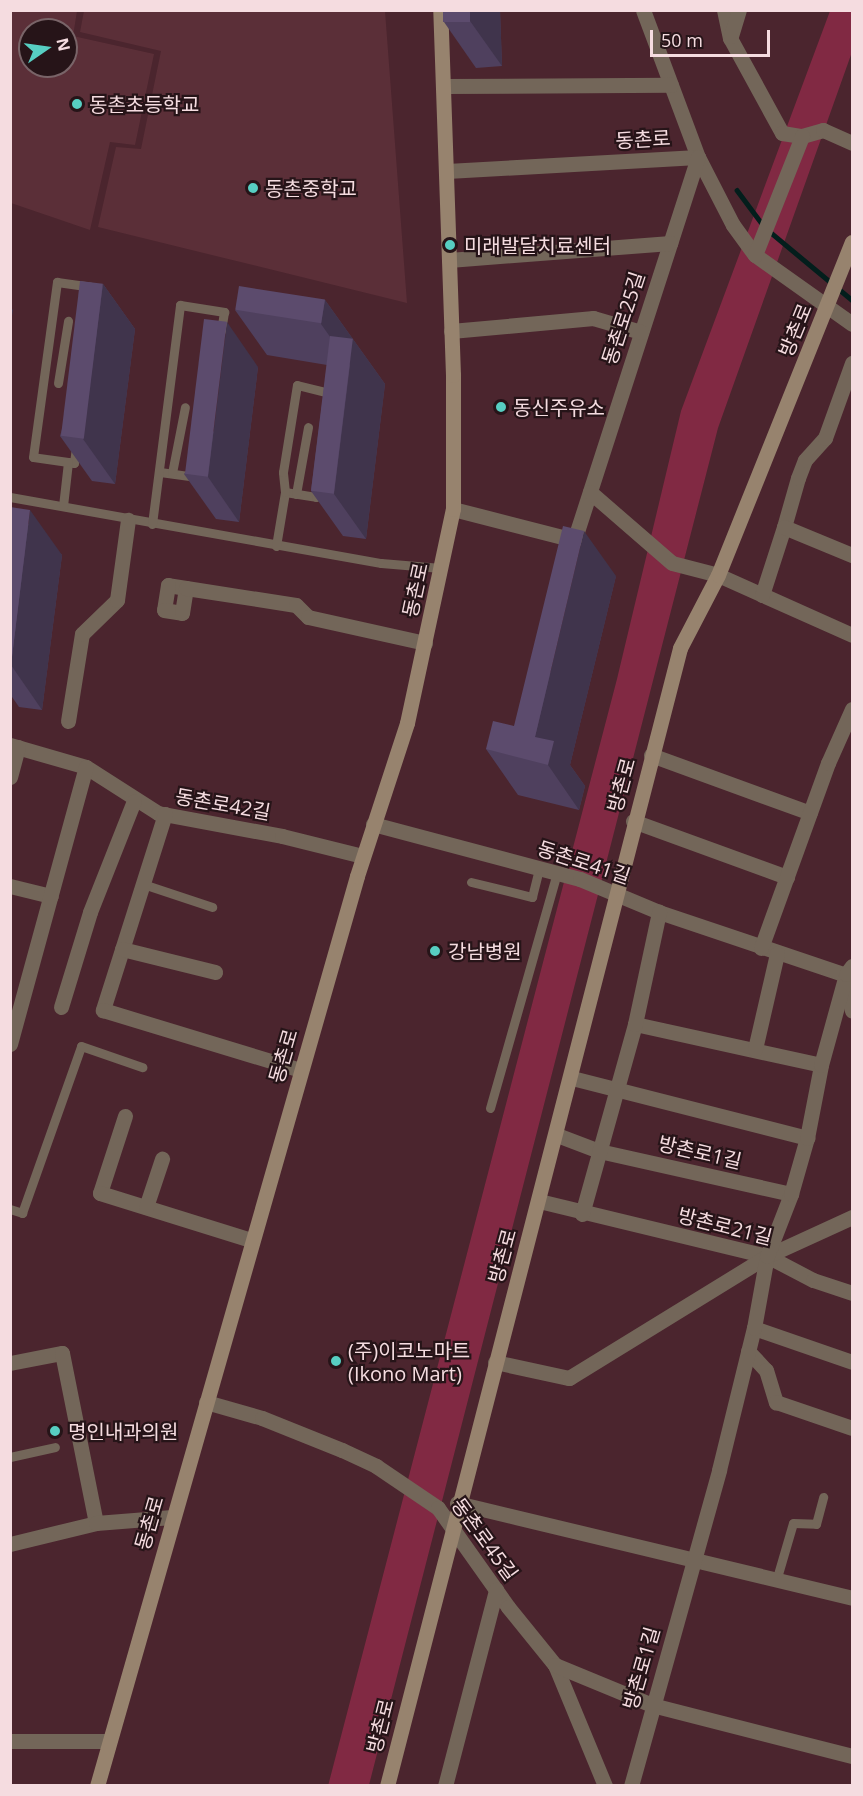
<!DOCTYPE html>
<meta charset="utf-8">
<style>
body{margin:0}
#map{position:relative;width:863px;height:1796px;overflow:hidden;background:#4b252e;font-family:"Open Sans","Noto Sans KR",sans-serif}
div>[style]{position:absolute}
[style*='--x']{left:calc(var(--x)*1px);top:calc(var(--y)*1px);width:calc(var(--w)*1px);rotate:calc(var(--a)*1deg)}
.built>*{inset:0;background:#5b2f38}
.green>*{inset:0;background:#812943}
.stream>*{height:4.5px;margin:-2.25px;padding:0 2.25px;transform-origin:2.25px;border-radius:2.25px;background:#031e1c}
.lane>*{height:9px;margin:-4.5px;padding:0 4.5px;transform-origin:4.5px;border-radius:4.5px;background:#736659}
.street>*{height:15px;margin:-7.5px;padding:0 7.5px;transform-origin:7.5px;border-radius:7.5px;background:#736659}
.secondary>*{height:15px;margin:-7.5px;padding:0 7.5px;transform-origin:7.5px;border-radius:7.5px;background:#97836e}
.wall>*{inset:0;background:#4f405e}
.shaded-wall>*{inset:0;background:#40344c}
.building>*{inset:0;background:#5c4b6d;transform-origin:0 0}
.dots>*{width:16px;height:16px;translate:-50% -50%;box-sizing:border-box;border:3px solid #261418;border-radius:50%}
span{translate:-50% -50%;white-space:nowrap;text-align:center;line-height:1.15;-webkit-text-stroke:4.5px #261418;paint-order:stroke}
.poi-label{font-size:20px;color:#f5dce0}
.left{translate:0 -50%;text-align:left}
.street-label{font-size:20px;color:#f5dce0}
.frame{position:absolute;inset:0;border:12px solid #f5dce0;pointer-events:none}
.north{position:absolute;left:18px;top:18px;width:60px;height:60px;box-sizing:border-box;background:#261418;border:2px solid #796468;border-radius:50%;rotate:77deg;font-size:16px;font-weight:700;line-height:24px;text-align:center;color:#f5dce0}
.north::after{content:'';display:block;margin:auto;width:21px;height:27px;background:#57cec2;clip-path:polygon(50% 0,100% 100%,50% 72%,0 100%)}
.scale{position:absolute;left:650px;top:30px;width:120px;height:27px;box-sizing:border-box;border:3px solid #f5dce0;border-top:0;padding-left:8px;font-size:18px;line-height:21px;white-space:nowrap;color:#f5dce0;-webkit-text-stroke:4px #261418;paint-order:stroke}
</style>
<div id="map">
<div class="built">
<div style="clip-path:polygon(evenodd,11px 10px,77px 11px,73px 36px,154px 54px,135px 145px,110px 142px,90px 230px,11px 203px,11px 10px,30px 30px,66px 30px,66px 66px,30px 66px,30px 30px)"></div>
<div style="clip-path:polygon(84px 11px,385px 11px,407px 303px,98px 227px,116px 147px,141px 149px,161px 51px,80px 32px)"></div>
</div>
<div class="green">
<div style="clip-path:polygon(830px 11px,852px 11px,852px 52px,718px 428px,369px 1785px,328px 1786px,617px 679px,681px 411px)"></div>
</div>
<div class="stream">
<div style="--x:737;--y:190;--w:44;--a:53.4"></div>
<div style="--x:769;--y:231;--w:108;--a:39.7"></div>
</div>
<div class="lane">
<div style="--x:58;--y:383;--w:63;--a:-80.8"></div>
<div style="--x:68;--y:462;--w:6;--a:9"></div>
<div style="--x:74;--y:463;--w:17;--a:-83"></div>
<div style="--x:160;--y:472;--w:37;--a:8"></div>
<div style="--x:172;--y:473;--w:67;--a:-78.9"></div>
<div style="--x:285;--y:492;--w:31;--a:9"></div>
<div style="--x:316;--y:497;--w:10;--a:-84"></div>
<div style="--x:296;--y:494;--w:68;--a:-79.8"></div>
<div style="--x:10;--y:497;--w:377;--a:10.1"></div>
<div style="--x:381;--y:563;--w:60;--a:4.8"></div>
<div style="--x:63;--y:506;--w:44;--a:-83.5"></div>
<div style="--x:68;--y:462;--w:35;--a:-172"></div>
<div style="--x:33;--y:457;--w:177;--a:-82.2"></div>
<div style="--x:57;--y:282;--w:34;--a:8"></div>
<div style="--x:152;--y:524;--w:221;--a:-82.7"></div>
<div style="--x:180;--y:305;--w:45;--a:9"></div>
<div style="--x:224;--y:312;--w:19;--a:99"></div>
<div style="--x:276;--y:546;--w:55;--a:-80.5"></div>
<div style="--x:285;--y:492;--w:20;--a:-96"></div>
<div style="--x:283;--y:472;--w:88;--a:-80.9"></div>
<div style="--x:297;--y:385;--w:37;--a:14"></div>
<div style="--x:471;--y:882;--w:63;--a:13.8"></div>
<div style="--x:532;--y:897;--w:30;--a:-76"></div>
<div style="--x:143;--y:884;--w:73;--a:18.4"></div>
<div style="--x:490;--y:1108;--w:244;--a:-74.1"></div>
<div style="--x:10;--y:1209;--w:13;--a:18"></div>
<div style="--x:22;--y:1213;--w:177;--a:-70.5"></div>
<div style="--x:81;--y:1046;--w:65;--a:19"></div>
<div style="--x:10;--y:1457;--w:46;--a:-12.5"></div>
<div style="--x:776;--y:1581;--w:60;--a:-73.7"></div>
<div style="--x:793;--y:1523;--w:23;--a:2"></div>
<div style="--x:816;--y:1524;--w:28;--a:-75"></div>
</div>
<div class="street">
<div style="--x:643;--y:10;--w:157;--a:69.5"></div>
<div style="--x:698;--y:157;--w:76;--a:62.8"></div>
<div style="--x:733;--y:225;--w:37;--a:54"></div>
<div style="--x:755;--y:255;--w:119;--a:35.4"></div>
<div style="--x:724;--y:10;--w:29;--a:78"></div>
<div style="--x:730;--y:38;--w:108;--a:61.3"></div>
<div style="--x:782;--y:133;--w:20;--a:9"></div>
<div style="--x:802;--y:136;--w:22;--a:-16"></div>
<div style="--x:823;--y:130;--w:32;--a:24"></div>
<div style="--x:731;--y:36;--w:27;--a:-73"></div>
<div style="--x:443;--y:86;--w:228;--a:-0.3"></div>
<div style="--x:447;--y:171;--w:251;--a:-3.2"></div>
<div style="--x:698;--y:157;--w:403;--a:107.9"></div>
<div style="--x:574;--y:540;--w:125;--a:-165.6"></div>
<div style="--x:755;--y:255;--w:128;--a:-68.4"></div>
<div style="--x:449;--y:260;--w:222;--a:-4.4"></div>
<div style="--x:451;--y:331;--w:143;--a:-5.2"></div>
<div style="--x:593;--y:318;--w:50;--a:16.3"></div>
<div style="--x:590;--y:492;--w:108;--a:40.9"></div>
<div style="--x:672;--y:563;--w:48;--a:14.6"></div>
<div style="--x:718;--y:575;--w:147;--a:24.1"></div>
<div style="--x:784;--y:527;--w:51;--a:-74.1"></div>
<div style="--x:798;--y:478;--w:19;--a:-69"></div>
<div style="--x:805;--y:460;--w:30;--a:-48"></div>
<div style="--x:825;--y:438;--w:80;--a:-70.2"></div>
<div style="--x:186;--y:588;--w:18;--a:-171"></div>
<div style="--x:168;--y:585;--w:25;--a:99"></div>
<div style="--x:164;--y:610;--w:18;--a:9"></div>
<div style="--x:182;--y:613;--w:25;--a:-81"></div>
<div style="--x:186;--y:588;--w:111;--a:8.8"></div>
<div style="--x:296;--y:605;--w:17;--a:45"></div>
<div style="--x:308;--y:617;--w:120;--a:12.5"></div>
<div style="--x:762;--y:595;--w:71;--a:-72.1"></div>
<div style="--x:784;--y:527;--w:74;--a:22.4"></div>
<div style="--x:68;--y:721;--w:88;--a:-80.9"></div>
<div style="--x:82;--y:634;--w:49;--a:-44.2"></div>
<div style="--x:117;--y:600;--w:81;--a:-82.2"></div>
<div style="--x:10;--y:745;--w:79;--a:16.1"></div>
<div style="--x:86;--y:767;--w:85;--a:32.6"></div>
<div style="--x:158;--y:813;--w:126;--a:10.5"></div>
<div style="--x:282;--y:836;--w:83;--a:13.9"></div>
<div style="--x:651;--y:755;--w:169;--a:20"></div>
<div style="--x:10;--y:777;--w:31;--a:-75"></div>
<div style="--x:165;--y:814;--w:206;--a:107.6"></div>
<div style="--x:103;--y:1010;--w:206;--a:16.9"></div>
<div style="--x:633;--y:821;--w:164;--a:20"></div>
<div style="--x:373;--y:824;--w:214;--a:14.9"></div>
<div style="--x:580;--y:879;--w:86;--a:22.7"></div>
<div style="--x:659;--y:912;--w:204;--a:18.6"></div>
<div style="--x:10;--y:886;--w:42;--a:13.7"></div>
<div style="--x:761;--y:948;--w:197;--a:-70.1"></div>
<div style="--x:828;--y:763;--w:59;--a:-66"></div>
<div style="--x:122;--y:949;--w:96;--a:13.9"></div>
<div style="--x:846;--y:977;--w:34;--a:80"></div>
<div style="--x:61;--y:1007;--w:99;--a:-73"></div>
<div style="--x:90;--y:912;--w:119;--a:-68.4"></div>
<div style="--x:635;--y:1024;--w:190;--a:12.4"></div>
<div style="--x:10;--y:1044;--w:287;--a:-74.7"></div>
<div style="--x:755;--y:1049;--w:98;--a:-77"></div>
<div style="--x:572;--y:1078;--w:243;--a:14.3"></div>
<div style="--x:125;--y:1116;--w:81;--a:108"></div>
<div style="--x:100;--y:1193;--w:158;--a:17.3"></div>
<div style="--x:557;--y:1135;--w:45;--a:20.9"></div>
<div style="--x:599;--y:1151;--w:197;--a:12.6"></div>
<div style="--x:539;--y:1201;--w:235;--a:13.6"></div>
<div style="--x:767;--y:1256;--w:52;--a:27.6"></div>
<div style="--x:813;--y:1280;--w:41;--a:18.4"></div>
<div style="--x:146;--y:1207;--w:51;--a:-71.6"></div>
<div style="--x:582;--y:1214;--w:197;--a:-74.4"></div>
<div style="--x:635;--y:1024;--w:115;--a:-77.9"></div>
<div style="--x:754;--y:1328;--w:104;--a:19.1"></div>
<div style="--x:748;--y:1351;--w:26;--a:47"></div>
<div style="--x:766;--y:1370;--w:34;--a:73"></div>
<div style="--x:776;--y:1402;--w:80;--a:18.9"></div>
<div style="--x:495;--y:1362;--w:76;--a:12.2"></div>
<div style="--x:569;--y:1378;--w:233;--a:-31.6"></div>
<div style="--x:767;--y:1256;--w:94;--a:-24.6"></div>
<div style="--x:10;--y:1363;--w:53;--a:-10.9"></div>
<div style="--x:62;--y:1353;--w:173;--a:78.7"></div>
<div style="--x:206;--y:1402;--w:58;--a:15.9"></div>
<div style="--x:262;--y:1418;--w:86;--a:21.8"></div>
<div style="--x:342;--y:1450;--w:38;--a:25"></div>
<div style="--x:376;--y:1466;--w:75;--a:34.1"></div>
<div style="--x:438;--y:1508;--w:121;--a:54.7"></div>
<div style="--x:508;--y:1607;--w:75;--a:51"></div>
<div style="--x:555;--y:1665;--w:131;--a:67.5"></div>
<div style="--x:457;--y:1503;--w:406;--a:13.5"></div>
<div style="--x:10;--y:1544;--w:89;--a:-13.7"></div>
<div style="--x:96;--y:1523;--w:76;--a:-4.5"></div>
<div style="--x:555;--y:1665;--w:105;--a:22.4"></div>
<div style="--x:652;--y:1705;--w:206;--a:14.3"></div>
<div style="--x:10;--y:1741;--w:98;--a:0"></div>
<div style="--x:445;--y:1786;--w:203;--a:-75.4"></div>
<div style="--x:631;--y:1786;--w:328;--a:-74.4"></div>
<div style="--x:719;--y:1470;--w:146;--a:-76.2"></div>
<div style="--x:754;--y:1328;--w:73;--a:-79.8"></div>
<div style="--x:767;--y:1256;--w:66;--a:-68.8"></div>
<div style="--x:791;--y:1194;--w:58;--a:-74.1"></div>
<div style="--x:807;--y:1138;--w:74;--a:-79.1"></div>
<div style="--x:821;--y:1065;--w:94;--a:-74.6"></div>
<div style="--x:846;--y:974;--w:10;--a:-53"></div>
</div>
<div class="secondary">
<div style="--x:97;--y:1786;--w:946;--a:-74.05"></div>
<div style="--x:357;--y:876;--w:161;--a:-71.9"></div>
<div style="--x:407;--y:723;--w:219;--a:-77.9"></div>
<div style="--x:453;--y:509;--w:134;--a:-90"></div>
<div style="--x:453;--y:375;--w:365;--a:-92"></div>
<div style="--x:387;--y:1786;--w:1175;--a:-75.56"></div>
<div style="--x:680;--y:648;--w:82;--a:-62.5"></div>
<div style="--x:718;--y:575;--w:359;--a:-68.1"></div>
</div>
<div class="wall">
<div style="clip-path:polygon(500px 10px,502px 66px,476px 68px,444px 22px)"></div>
<div style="clip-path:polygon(103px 284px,135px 329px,115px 484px,92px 481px,60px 436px)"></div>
<div style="clip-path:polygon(325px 300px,385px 384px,366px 539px,343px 536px,311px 491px,327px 365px,267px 355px,235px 310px)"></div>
<div style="clip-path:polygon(258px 367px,239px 522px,216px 519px,184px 474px)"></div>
<div style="clip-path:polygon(10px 507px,62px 555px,42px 710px,19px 707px,10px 694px)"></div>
<div style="clip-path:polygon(616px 576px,570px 765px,585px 786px,579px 810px,518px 795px,486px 749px,514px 726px)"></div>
</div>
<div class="shaded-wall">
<div style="clip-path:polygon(470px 10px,500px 10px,502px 66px,470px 21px)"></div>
<div style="clip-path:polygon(103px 284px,135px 329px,115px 484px,83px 439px)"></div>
<div style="clip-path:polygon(325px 300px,385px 384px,366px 539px,334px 494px,350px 365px,321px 324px)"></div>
<div style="clip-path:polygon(10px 307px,13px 310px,10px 328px)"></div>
<div style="clip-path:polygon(227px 322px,258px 367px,239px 522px,208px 477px)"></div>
<div style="clip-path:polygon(30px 510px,62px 555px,42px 710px,11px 665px)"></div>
<div style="clip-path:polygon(584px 531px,616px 576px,570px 765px,585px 786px,579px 810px,548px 765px,535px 737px)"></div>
</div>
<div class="building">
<div style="left:443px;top:10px;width:27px;height:12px"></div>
<div style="left:80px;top:281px;width:23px;height:156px;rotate:7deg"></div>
<div style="left:239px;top:286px;width:87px;height:24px;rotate:9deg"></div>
<div style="left:204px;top:319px;width:23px;height:156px;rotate:7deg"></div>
<div style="left:330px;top:336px;width:23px;height:156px;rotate:7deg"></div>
<div style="clip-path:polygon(10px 507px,30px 510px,11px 665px,10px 665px)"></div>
<div style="clip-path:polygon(563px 526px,584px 531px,535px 737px,554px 741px,548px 765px,486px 749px,493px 721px,514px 726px)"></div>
</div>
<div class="dots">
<div style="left:77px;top:104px;background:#57cec2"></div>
<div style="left:253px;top:188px;background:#57cec2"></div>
<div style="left:450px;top:245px;background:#57cec2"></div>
<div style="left:501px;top:407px;background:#57cec2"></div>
<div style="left:435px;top:951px;background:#57cec2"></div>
<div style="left:336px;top:1361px;background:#57cec2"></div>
<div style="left:55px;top:1431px;background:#57cec2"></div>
</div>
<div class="poi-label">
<span class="left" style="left:89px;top:104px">동촌초등학교</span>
<span class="left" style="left:265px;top:188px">동촌중학교</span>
<span class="left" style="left:464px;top:245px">미래발달치료센터</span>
<span class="left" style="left:513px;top:407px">동신주유소</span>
<span class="left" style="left:448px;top:951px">강남병원</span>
<span class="left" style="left:348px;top:1362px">(주)이코노마트<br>(Ikono Mart)</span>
<span class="left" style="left:68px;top:1431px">명인내과의원</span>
</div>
<div class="street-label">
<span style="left:643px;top:139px;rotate:-3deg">동촌로</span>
<span style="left:623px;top:318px;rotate:-72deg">동촌로25길</span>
<span style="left:795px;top:330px;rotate:-68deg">방촌로</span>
<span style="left:415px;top:590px;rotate:-78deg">동촌로</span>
<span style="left:621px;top:785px;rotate:-75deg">방촌로</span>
<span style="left:223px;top:804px;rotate:10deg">동촌로42길</span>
<span style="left:584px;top:862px;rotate:18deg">동촌로41길</span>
<span style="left:283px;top:1056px;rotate:-74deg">동촌로</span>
<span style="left:700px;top:1152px;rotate:13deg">방촌로1길</span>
<span style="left:725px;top:1226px;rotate:14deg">방촌로21길</span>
<span style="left:502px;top:1256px;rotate:-75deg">방촌로</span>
<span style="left:149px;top:1523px;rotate:-74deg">동촌로</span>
<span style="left:485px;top:1539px;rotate:54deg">동촌로45길</span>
<span style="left:641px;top:1668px;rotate:-74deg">방촌로1길</span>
<span style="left:380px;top:1726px;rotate:-76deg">방촌로</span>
</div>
<div class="frame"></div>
<div class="north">N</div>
<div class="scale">50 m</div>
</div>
